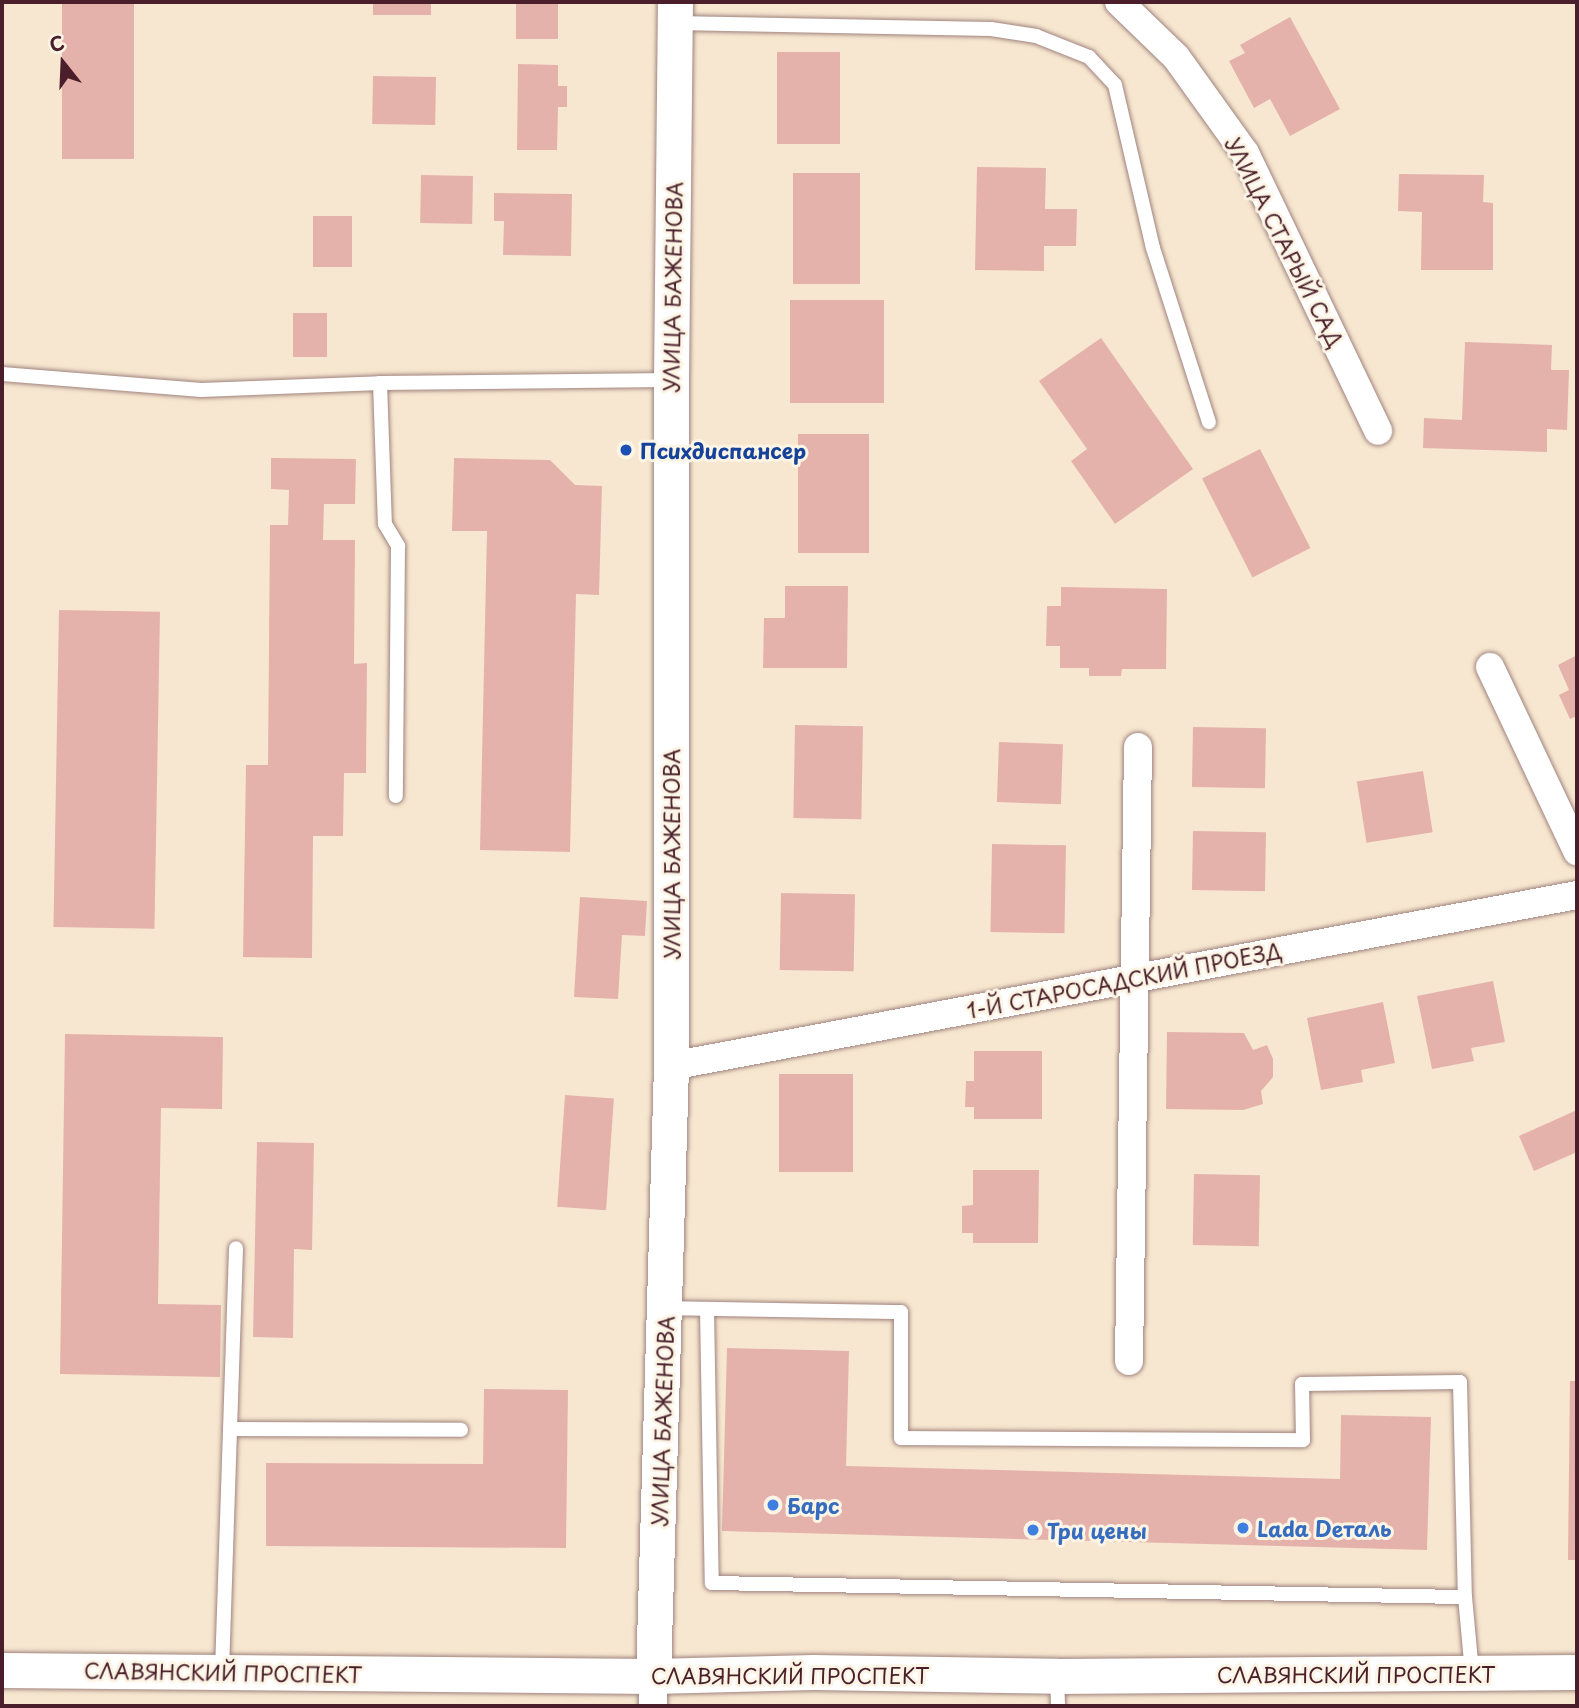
<!DOCTYPE html>
<meta charset="utf-8">
<style>
body{margin:0}
#map{position:relative;width:1579px;height:1708px;overflow:hidden;background:#f7e7d0;font-family:"Playpen Sans",sans-serif}
div>[style]{position:absolute}
[style*='--x']{left:calc(var(--x)*1px);top:calc(var(--y)*1px);width:calc(var(--w)*1px);rotate:calc(var(--a)*1deg)}
.building>*{inset:0;background:#e5b2ab;transform-origin:0 0}
.roads{filter:drop-shadow(0 0 2px #a0837e) drop-shadow(0 0 2px #a0837e)}
.service>*{height:14px;margin:-7px;padding:0 7px;transform-origin:7px;border-radius:7px;background:#fff}
.minor>*{height:28px;margin:-14px;padding:0 14px;transform-origin:14px;border-radius:14px;background:#fff}
.tertiary>*{height:35px;margin:-17.5px;padding:0 17.5px;transform-origin:17.5px;border-radius:17.5px;background:#fff}
.dots>*{width:19px;height:19px;translate:-50% -50%;box-sizing:border-box;border:4px solid #fcf5e5;border-radius:50%}
span{translate:-50% -50%;white-space:nowrap;text-align:center;line-height:1.15;-webkit-text-stroke:6px #fcf5e5;paint-order:stroke}
.street-label{font-size:21px;color:#4a1f2b}
.transit-label{font-size:21px;color:#164399;font-weight:700}
.left{translate:0 -50%;text-align:left}
.shop-label{font-size:21px;color:#366cbe;font-weight:700}
.frame{position:absolute;inset:0;border:4px solid #4a1f2b;pointer-events:none}
.north{position:absolute;left:28px;top:28px;width:70px;height:70px;-webkit-text-stroke:5px #fcf5e5;paint-order:stroke;rotate:342deg;font-size:19px;font-weight:700;line-height:28px;text-align:center;color:#4a1f2b}
.north::after{content:'';display:block;margin:auto;width:24px;height:32px;background:#4a1f2b;clip-path:polygon(50% 0,100% 100%,50% 72%,0 100%)}
</style>
<div id="map">
<div class="building">
<div style="left:62px;top:2px;width:72px;height:157px"></div>
<div style="left:373px;top:2px;width:58px;height:13px"></div>
<div style="left:516px;top:2px;width:42px;height:37px"></div>
<div style="clip-path:polygon(1290px 17px,1340px 109px,1290px 136px,1270px 99px,1254px 108px,1229px 61px,1245px 53px,1240px 45px)"></div>
<div style="left:777px;top:52px;width:63px;height:92px"></div>
<div style="clip-path:polygon(518px 64px,558px 65px,558px 86px,567px 86px,567px 107px,558px 107px,557px 150px,517px 150px)"></div>
<div style="left:373px;top:76px;width:63px;height:48px;rotate:1deg"></div>
<div style="clip-path:polygon(977px 167px,1046px 168px,1045px 209px,1077px 209px,1076px 246px,1044px 246px,1044px 271px,975px 270px)"></div>
<div style="left:793px;top:173px;width:67px;height:111px"></div>
<div style="clip-path:polygon(1399px 174px,1484px 175px,1483px 202px,1493px 203px,1493px 270px,1421px 270px,1422px 212px,1398px 211px)"></div>
<div style="left:421px;top:175px;width:52px;height:48px;rotate:1deg"></div>
<div style="clip-path:polygon(494px 193px,572px 194px,571px 256px,503px 255px,504px 221px,494px 221px)"></div>
<div style="left:313px;top:216px;width:39px;height:51px"></div>
<div style="left:790px;top:300px;width:94px;height:103px"></div>
<div style="left:293px;top:313px;width:34px;height:44px"></div>
<div style="clip-path:polygon(1101px 338px,1193px 469px,1115px 524px,1071px 461px,1087px 449px,1039px 381px)"></div>
<div style="clip-path:polygon(1465px 342px,1552px 345px,1551px 370px,1569px 370px,1567px 430px,1547px 429px,1547px 452px,1423px 448px,1424px 418px,1462px 420px)"></div>
<div style="left:798px;top:434px;width:71px;height:119px"></div>
<div style="left:1260px;top:449px;width:111px;height:65px;rotate:63deg"></div>
<div style="clip-path:polygon(271px 458px,356px 459px,355px 504px,324px 504px,323px 540px,355px 540px,354px 664px,367px 663px,366px 773px,344px 773px,343px 836px,313px 836px,312px 958px,243px 957px,246px 765px,268px 765px,270px 525px,288px 525px,289px 490px,271px 489px)"></div>
<div style="clip-path:polygon(454px 458px,550px 460px,575px 485px,602px 486px,599px 595px,576px 594px,570px 852px,480px 850px,487px 531px,452px 531px)"></div>
<div style="clip-path:polygon(785px 586px,848px 586px,847px 668px,763px 668px,764px 618px,785px 618px)"></div>
<div style="clip-path:polygon(1061px 587px,1167px 589px,1166px 669px,1122px 669px,1121px 676px,1089px 676px,1089px 668px,1060px 668px,1060px 646px,1046px 646px,1047px 606px,1061px 606px)"></div>
<div style="left:59px;top:610px;width:101px;height:317px;rotate:1deg"></div>
<div style="clip-path:polygon(1577px 655px,1577px 716px,1570px 719px,1559px 695px,1569px 690px,1558px 665px)"></div>
<div style="left:795px;top:725px;width:68px;height:93px;rotate:1deg"></div>
<div style="left:1193px;top:727px;width:73px;height:60px;rotate:1deg"></div>
<div style="left:999px;top:742px;width:64px;height:60px;rotate:2deg"></div>
<div style="left:1423px;top:771px;width:62px;height:67px;rotate:81deg"></div>
<div style="left:1193px;top:831px;width:73px;height:59px;rotate:1deg"></div>
<div style="left:992px;top:844px;width:74px;height:88px;rotate:1deg"></div>
<div style="left:781px;top:893px;width:74px;height:77px;rotate:1deg"></div>
<div style="clip-path:polygon(580px 897px,647px 901px,645px 936px,622px 935px,618px 999px,574px 997px)"></div>
<div style="clip-path:polygon(1493px 981px,1505px 1042px,1471px 1048px,1474px 1061px,1432px 1069px,1417px 996px)"></div>
<div style="clip-path:polygon(1383px 1002px,1395px 1063px,1361px 1070px,1363px 1082px,1321px 1090px,1307px 1018px)"></div>
<div style="clip-path:polygon(1167px 1032px,1244px 1033px,1253px 1050px,1267px 1045px,1273px 1059px,1273px 1077px,1261px 1091px,1263px 1104px,1243px 1110px,1166px 1109px)"></div>
<div style="clip-path:polygon(65px 1034px,223px 1037px,222px 1109px,161px 1108px,158px 1304px,221px 1305px,220px 1377px,60px 1374px)"></div>
<div style="clip-path:polygon(974px 1051px,1042px 1051px,1042px 1119px,974px 1119px,974px 1107px,965px 1107px,966px 1081px,974px 1081px)"></div>
<div style="left:779px;top:1074px;width:74px;height:98px"></div>
<div style="left:565px;top:1095px;width:49px;height:112px;rotate:4deg"></div>
<div style="clip-path:polygon(1577px 1110px,1577px 1152px,1534px 1171px,1519px 1136px)"></div>
<div style="clip-path:polygon(257px 1142px,314px 1143px,312px 1250px,294px 1249px,293px 1338px,253px 1337px)"></div>
<div style="clip-path:polygon(973px 1170px,1039px 1170px,1038px 1243px,973px 1243px,973px 1233px,962px 1233px,962px 1206px,973px 1205px)"></div>
<div style="left:1194px;top:1174px;width:66px;height:71px;rotate:1deg"></div>
<div style="clip-path:polygon(727px 1348px,849px 1351px,846px 1466px,1340px 1479px,1341px 1415px,1431px 1417px,1427px 1550px,722px 1531px)"></div>
<div style="clip-path:polygon(1570px 1381px,1577px 1381px,1577px 1560px,1568px 1560px)"></div>
<div style="clip-path:polygon(484px 1389px,568px 1390px,566px 1548px,266px 1546px,266px 1463px,483px 1464px)"></div>
</div>
<div class="roads">
<div class="service">
<div style="--x:675;--y:23;--w:316;--a:1.1"></div>
<div style="--x:991;--y:29;--w:46;--a:8.8"></div>
<div style="--x:1036;--y:36;--w:57;--a:21.6"></div>
<div style="--x:1089;--y:57;--w:38;--a:47"></div>
<div style="--x:1115;--y:85;--w:167;--a:76.9"></div>
<div style="--x:1153;--y:248;--w:183;--a:72.2"></div>
<div style="--x:2;--y:374;--w:200;--a:4.6"></div>
<div style="--x:201;--y:390;--w:179;--a:-2.2"></div>
<div style="--x:380;--y:383;--w:291;--a:-0.6"></div>
<div style="--x:380;--y:383;--w:141;--a:88"></div>
<div style="--x:385;--y:524;--w:26;--a:59"></div>
<div style="--x:398;--y:546;--w:250;--a:90.5"></div>
<div style="--x:666;--y:1308;--w:235;--a:1"></div>
<div style="--x:901;--y:1312;--w:126;--a:90"></div>
<div style="--x:901;--y:1438;--w:402;--a:0.3"></div>
<div style="--x:1303;--y:1440;--w:56;--a:-91"></div>
<div style="--x:1302;--y:1384;--w:158;--a:-0.7"></div>
<div style="--x:1460;--y:1382;--w:215;--a:88.7"></div>
<div style="--x:1465;--y:1597;--w:76;--a:84.7"></div>
<div style="--x:707;--y:1310;--w:273;--a:89"></div>
<div style="--x:712;--y:1583;--w:753;--a:1.07"></div>
<div style="--x:230;--y:1429;--w:231;--a:0.2"></div>
<div style="--x:222;--y:1671;--w:423;--a:-88.1"></div>
<div style="--x:1057;--y:1676;--w:30;--a:88"></div>
</div>
<div class="minor">
<div style="--x:1119;--y:2;--w:79;--a:44"></div>
<div style="--x:1176;--y:57;--w:118;--a:54.3"></div>
<div style="--x:1245;--y:153;--w:308;--a:64.4"></div>
<div style="--x:1490;--y:667;--w:204;--a:64.7"></div>
<div style="--x:671;--y:1066;--w:922;--a:-10.69"></div>
<div style="--x:1129;--y:1361;--w:614;--a:-89.16"></div>
<div style="--x:653;--y:1676;--w:30;--a:90"></div>
</div>
<div class="tertiary">
<div style="--x:2;--y:1670;--w:651;--a:0.53"></div>
<div style="--x:653;--y:1676;--w:160;--a:-1.4"></div>
<div style="--x:813;--y:1672;--w:244;--a:0.9"></div>
<div style="--x:1057;--y:1676;--w:520;--a:-0.44"></div>
<div style="--x:653;--y:1676;--w:610;--a:-88.31"></div>
<div style="--x:671;--y:1066;--w:686;--a:-90"></div>
<div style="--x:671;--y:380;--w:378;--a:-89.4"></div>
</div>
</div>
<div class="dots">
<div style="left:626px;top:450px;background:#1a4fb4"></div>
<div style="left:773px;top:1505px;background:#3f7fe0"></div>
<div style="left:1243px;top:1528px;background:#3f7fe0"></div>
<div style="left:1033px;top:1530px;background:#3f7fe0"></div>
</div>
<div class="street-label">
<span style="left:1285px;top:242px;rotate:63deg">УЛИЦА СТАРЫЙ САД</span>
<span style="left:672px;top:287px;rotate:-89deg">УЛИЦА БАЖЕНОВА</span>
<span style="left:671px;top:854px;rotate:-90deg">УЛИЦА БАЖЕНОВА</span>
<span style="left:1124px;top:980px;rotate:-11deg">1-Й СТАРОСАДСКИЙ ПРОЕЗД</span>
<span style="left:662px;top:1421px;rotate:-88deg">УЛИЦА БАЖЕНОВА</span>
<span style="left:223px;top:1672px;rotate:1deg">СЛАВЯНСКИЙ ПРОСПЕКТ</span>
<span style="left:1356px;top:1674px">СЛАВЯНСКИЙ ПРОСПЕКТ</span>
<span style="left:790px;top:1675px">СЛАВЯНСКИЙ ПРОСПЕКТ</span>
</div>
<div class="transit-label">
<span class="left" style="left:640px;top:450px">Психдиспансер</span>
</div>
<div class="shop-label">
<span class="left" style="left:787px;top:1505px">Барс</span>
<span class="left" style="left:1257px;top:1528px">Lada Dеталь</span>
<span class="left" style="left:1047px;top:1530px">Три цены</span>
</div>
<div class="frame"></div>
<div class="north">С</div>
</div>
